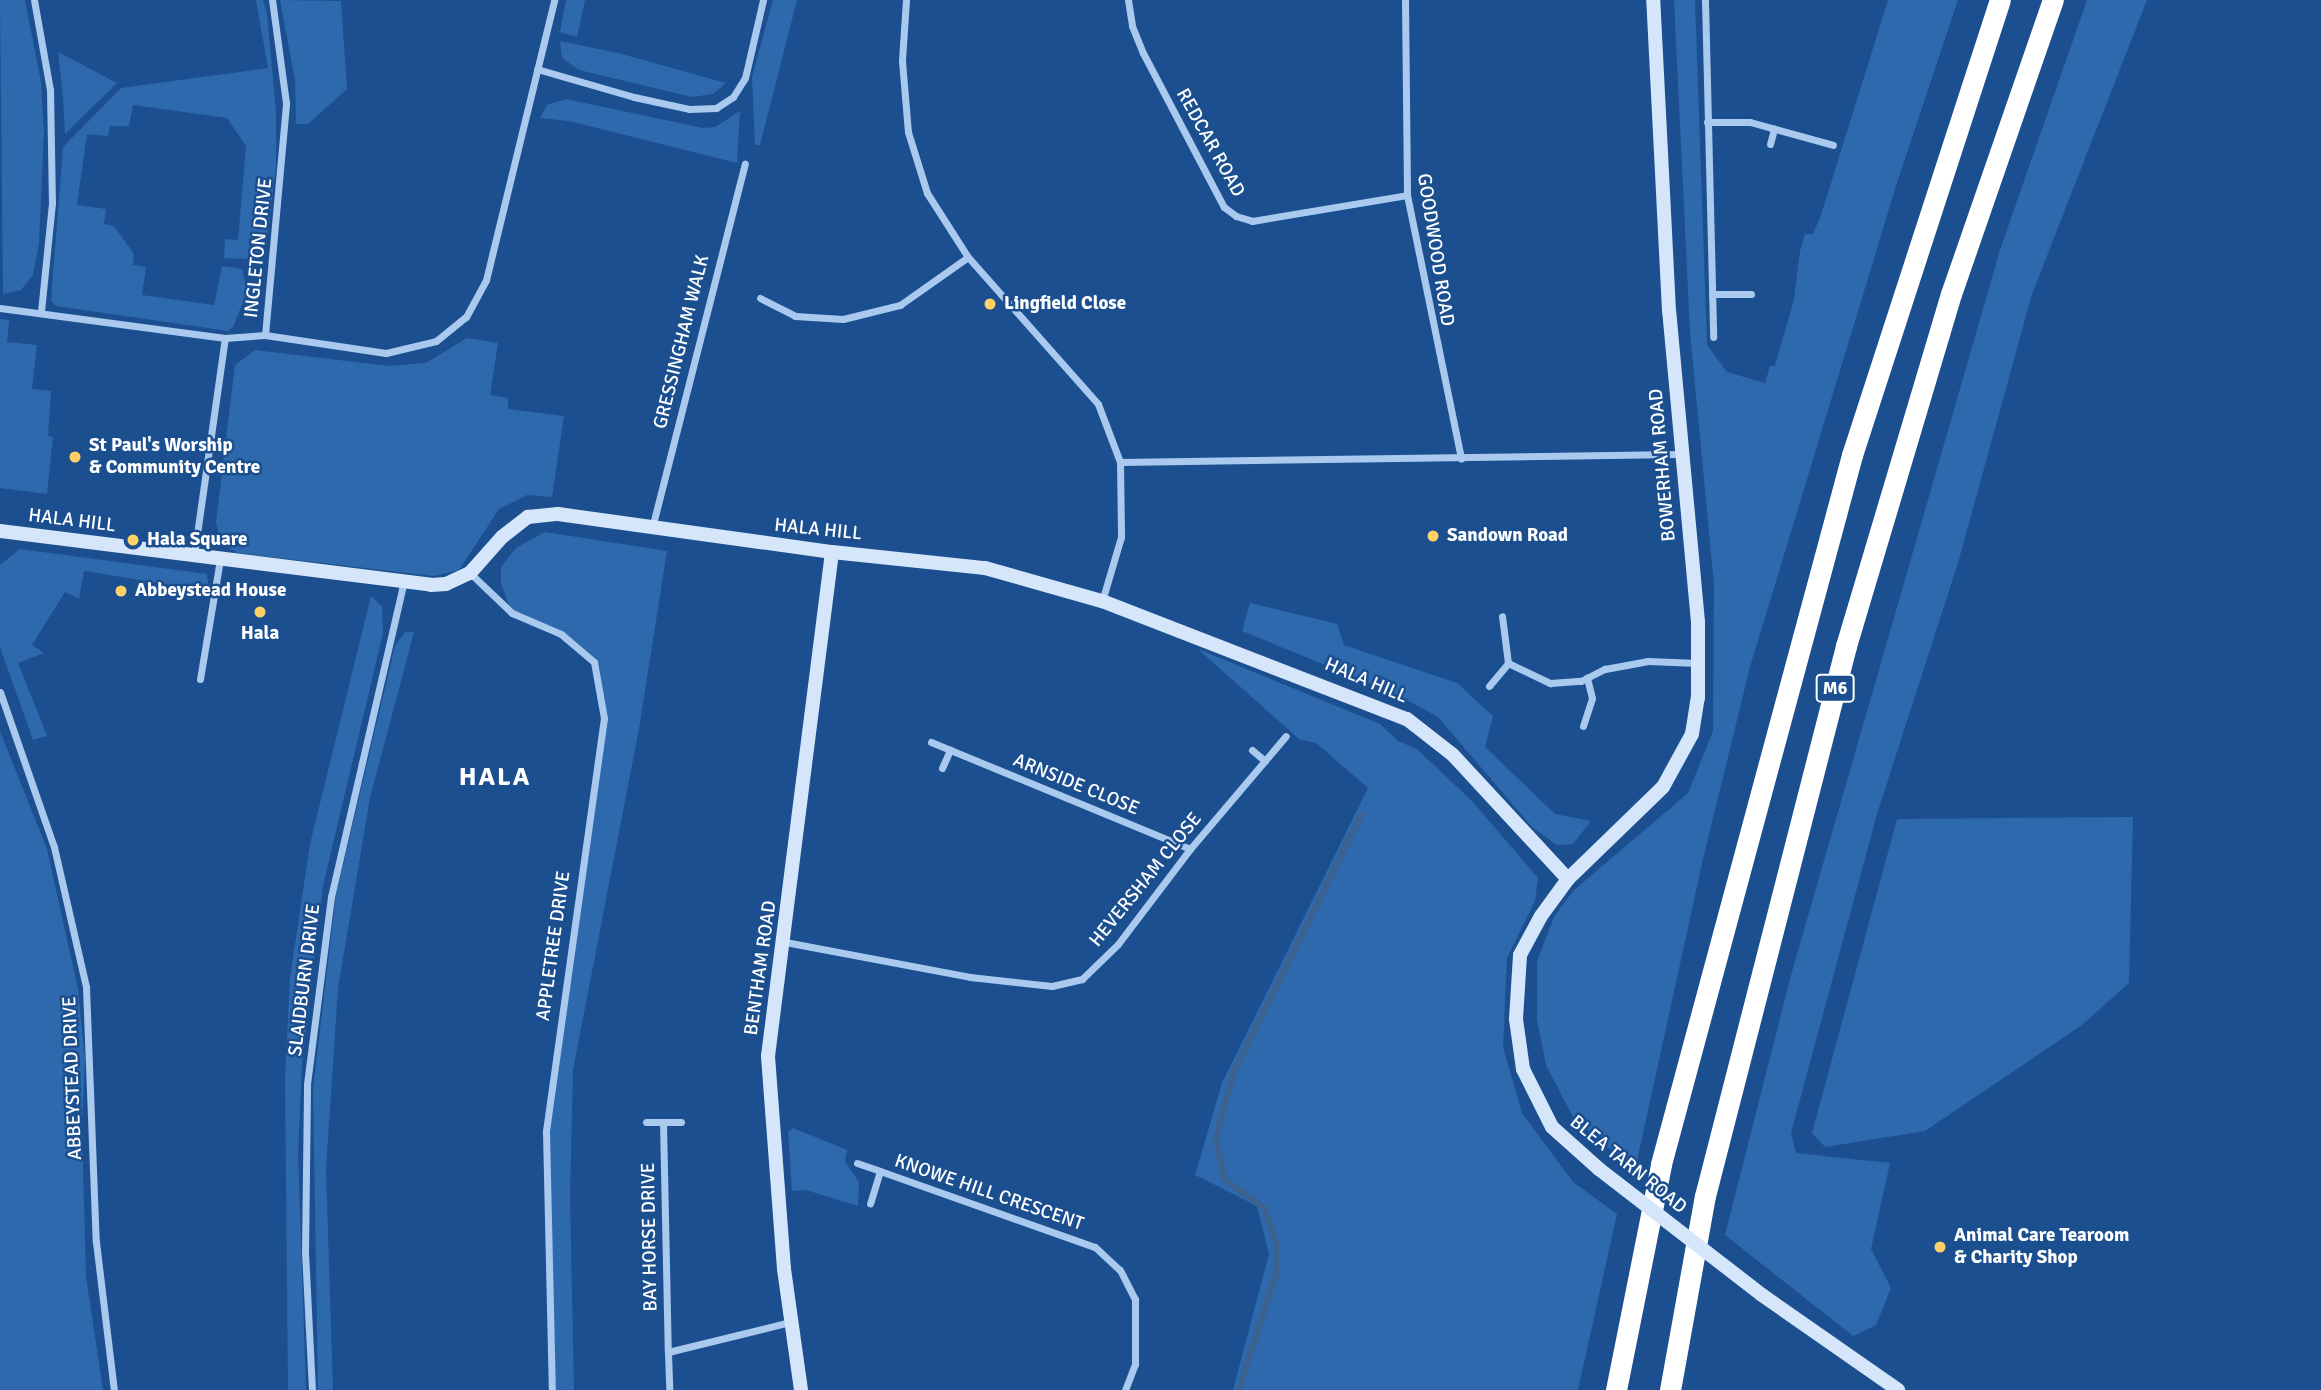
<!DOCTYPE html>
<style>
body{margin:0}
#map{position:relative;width:2321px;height:1390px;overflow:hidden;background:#1b4f8f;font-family:Signika,sans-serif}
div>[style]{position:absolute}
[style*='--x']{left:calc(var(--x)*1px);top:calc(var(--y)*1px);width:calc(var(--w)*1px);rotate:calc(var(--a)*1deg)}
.green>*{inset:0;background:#2e69ad}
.stream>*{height:6px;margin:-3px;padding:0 3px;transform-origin:3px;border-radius:3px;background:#3c6290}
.street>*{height:7px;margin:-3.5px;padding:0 3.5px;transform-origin:3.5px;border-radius:3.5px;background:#a9c9ee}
.secondary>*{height:14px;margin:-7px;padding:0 7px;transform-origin:7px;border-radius:7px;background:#d6e6fa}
.highway>*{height:21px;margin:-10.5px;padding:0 10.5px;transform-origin:10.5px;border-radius:10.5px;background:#fff}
.secondary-bridge>*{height:14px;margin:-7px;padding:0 7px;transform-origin:7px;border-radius:7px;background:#d6e6fa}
.dots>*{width:19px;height:19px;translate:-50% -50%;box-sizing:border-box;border:4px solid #1b4f8f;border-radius:50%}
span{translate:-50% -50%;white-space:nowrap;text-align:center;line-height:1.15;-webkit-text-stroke:5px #1b4f8f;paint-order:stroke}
.shield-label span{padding:2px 5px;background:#1b4f8f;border:2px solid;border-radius:5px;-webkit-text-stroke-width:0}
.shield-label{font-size:18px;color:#fff;font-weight:700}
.street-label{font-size:19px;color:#fff}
.poi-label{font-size:19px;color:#fff;font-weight:700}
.left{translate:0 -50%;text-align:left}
.district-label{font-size:26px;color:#fff;font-weight:700;letter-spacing:2px}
</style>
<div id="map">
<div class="green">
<div style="clip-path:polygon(0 0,25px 0,41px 82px,44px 133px,39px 243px,33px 275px,21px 290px,3px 294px)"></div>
<div style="clip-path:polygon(256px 0,263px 0,267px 14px,276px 111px,276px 167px,267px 240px,260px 254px,247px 259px,224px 258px,225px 239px,238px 240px,246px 146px,227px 118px,133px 105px,129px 126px,110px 126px,108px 136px,87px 134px,77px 205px,106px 209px,104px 224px,114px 226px,134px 254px,133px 265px,146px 267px,142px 295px,214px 305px,222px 266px,242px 269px,247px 292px,233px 327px,228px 331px,56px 306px,51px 300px,63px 147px,121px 88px,268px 68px)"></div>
<div style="clip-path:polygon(280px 0,341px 1px,347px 89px,308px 124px,296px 124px,295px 81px)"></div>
<div style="clip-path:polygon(566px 0,585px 0,577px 37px,560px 32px)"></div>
<div style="clip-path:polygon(773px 0,797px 0,760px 145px,755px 145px,752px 77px)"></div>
<div style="clip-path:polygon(1674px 0,1695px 0,1707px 345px,1727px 372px,1765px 383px,1770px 366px,1775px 366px,1794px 299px,1800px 251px,1805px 234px,1813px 234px,1821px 215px,1888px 0,1958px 0,1896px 186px,1750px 667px,1703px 859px,1635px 1170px,1573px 1117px,1546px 1065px,1537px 1020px,1537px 961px,1554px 917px,1573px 891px,1688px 793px,1713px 731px,1714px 585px,1690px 332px)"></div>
<div style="clip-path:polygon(2087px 0,2147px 0,2032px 294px,1958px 563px,1877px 814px,1791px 1133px,1796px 1153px,1890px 1163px,1871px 1249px,1891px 1288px,1876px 1325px,1853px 1336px,1725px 1235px,1791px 975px,2000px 250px)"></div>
<div style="clip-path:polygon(560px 41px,618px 53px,726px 83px,713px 94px,692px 97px,579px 70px,562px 58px)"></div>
<div style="clip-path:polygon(58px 52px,117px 83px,65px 134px,63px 98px)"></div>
<div style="clip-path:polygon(566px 99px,703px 128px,715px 127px,740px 111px,737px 163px,569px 121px,540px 118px,547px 105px)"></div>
<div style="clip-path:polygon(0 319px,9px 320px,7px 342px,37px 345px,32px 389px,51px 391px,48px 436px,53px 437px,47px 494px,0 488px)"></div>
<div style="clip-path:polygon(467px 338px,498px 343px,490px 395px,508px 398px,508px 409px,564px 416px,552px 497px,527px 495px,499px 509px,459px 570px,434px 576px,238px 553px,221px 544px,216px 522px,235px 365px,255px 350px,389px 366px,426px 363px)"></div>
<div style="clip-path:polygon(545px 532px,667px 551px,639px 729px,573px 1070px,570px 1197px,574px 1390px,552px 1390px,546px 1132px,604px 718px,594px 662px,561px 634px,512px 613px,501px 584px,501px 567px,516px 548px)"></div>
<div style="clip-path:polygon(20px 549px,207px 574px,209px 591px,84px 571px,79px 599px,65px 592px,32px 645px,44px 653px,18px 663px,47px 736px,33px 740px,0 647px,0 565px)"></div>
<div style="clip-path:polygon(371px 596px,382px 606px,383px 633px,323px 886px,302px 1064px,298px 1153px,306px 1390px,288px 1390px,285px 1077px,290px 978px,310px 844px)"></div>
<div style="clip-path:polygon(1250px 603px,1337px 624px,1344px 645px,1457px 683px,1493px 716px,1485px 747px,1555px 814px,1591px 821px,1573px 844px,1557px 845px,1533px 828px,1438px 717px,1394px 693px,1242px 631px)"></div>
<div style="clip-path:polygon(405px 632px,414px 632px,370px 798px,338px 988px,326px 1169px,333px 1390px,318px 1390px,313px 1089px,336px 895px,395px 646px)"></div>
<div style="clip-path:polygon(1198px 649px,1380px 724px,1398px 741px,1417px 749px,1473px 802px,1538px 878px,1535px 901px,1507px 958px,1503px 1047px,1522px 1113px,1573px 1182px,1617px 1214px,1578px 1390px,1233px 1390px,1269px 1254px,1257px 1206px,1195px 1175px,1222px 1083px,1368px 788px,1316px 743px,1299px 739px)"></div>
<div style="clip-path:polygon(0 731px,47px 849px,78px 989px,85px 1059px,82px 1127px,86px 1277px,103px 1390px,0 1390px)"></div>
<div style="clip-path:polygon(2133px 817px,2129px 983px,2082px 1025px,1925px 1131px,1825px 1147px,1812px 1133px,1897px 819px)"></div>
<div style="clip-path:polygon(793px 1128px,847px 1150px,845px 1162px,859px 1182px,858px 1206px,806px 1190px,792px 1191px,788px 1132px)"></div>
</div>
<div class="stream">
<div style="--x:1239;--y:1390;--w:123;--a:-72.5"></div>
<div style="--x:1276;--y:1273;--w:31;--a:-90"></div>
<div style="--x:1276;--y:1242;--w:36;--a:-109"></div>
<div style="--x:1264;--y:1208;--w:49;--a:-144.1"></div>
<div style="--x:1224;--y:1179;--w:41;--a:-101.3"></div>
<div style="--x:1216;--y:1139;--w:67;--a:-75.3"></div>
<div style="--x:1233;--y:1074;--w:289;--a:-63.7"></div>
</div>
<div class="street">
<div style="--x:34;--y:0;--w:91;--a:79.9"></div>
<div style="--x:50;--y:90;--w:113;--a:89"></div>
<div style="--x:52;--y:203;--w:110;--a:95.8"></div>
<div style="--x:906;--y:0;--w:61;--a:93.8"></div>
<div style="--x:902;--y:61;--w:71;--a:85.2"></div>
<div style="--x:908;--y:132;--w:64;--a:72.7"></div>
<div style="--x:927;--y:193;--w:76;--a:57.4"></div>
<div style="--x:968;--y:257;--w:196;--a:48.5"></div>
<div style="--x:1098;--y:404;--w:62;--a:69.2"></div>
<div style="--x:1120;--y:462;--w:75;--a:89.2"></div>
<div style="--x:1121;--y:537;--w:67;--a:106.5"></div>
<div style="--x:1128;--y:0;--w:26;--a:81"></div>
<div style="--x:1132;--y:26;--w:29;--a:68"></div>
<div style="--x:1143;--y:53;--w:174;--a:62.3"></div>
<div style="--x:1224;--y:207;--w:15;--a:37"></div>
<div style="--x:1236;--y:216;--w:17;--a:17"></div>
<div style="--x:1252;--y:221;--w:157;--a:-9.5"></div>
<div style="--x:1405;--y:0;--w:195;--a:89.4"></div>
<div style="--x:1407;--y:195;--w:269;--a:78.4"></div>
<div style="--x:1705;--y:0;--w:337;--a:88.6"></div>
<div style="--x:537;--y:69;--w:101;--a:16.1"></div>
<div style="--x:634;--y:97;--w:56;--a:12.3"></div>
<div style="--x:689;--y:109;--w:27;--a:-2"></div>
<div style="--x:716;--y:108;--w:20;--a:-33"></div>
<div style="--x:733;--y:97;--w:22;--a:-58"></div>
<div style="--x:745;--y:78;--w:80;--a:-77"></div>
<div style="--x:1707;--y:122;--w:43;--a:0"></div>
<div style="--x:1750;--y:122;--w:86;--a:15.5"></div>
<div style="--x:1770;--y:144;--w:16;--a:-75"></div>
<div style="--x:1712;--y:294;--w:39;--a:0"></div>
<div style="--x:760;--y:298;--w:39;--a:27"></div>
<div style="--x:795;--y:316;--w:48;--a:3.6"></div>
<div style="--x:843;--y:319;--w:59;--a:-13.8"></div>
<div style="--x:900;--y:305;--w:83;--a:-35.2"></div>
<div style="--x:0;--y:308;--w:227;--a:7.6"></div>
<div style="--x:225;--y:338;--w:40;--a:-4.3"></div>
<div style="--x:265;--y:335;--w:122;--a:8.5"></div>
<div style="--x:386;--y:353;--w:51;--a:-13.5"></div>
<div style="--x:436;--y:341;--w:38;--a:-39"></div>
<div style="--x:466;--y:317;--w:42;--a:-61.6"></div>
<div style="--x:486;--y:280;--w:288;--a:-76.3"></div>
<div style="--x:265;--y:335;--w:233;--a:-84.8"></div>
<div style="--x:286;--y:103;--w:104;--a:-97.7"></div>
<div style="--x:1120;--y:462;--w:559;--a:-0.82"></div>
<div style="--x:652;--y:528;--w:376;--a:-75.7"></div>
<div style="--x:194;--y:555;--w:219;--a:-81.9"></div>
<div style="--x:470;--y:573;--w:58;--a:43.6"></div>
<div style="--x:512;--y:613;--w:53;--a:23.2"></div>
<div style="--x:561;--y:634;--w:43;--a:40.3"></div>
<div style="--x:594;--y:662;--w:57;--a:79.9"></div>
<div style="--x:604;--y:718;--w:418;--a:98"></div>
<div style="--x:546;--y:1132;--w:258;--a:88.7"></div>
<div style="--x:1508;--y:663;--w:47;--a:25.5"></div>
<div style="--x:1550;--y:683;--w:31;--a:-4"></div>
<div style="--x:1581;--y:681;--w:27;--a:-27"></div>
<div style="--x:1605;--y:669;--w:44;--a:-10.5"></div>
<div style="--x:1648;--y:661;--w:50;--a:2.3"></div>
<div style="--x:200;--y:679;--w:122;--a:-80.5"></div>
<div style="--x:1489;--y:686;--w:30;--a:-50"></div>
<div style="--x:1508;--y:663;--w:47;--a:-97.3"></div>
<div style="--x:0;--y:692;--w:164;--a:70.8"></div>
<div style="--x:54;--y:847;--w:144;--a:77.1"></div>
<div style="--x:86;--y:987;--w:255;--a:87.8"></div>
<div style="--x:96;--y:1242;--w:149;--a:83.1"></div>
<div style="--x:1583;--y:726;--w:29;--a:-72"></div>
<div style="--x:1592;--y:698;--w:21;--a:-104"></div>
<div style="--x:931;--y:742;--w:280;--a:22.4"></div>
<div style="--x:1252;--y:750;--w:17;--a:40"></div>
<div style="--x:942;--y:768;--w:20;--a:-66"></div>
<div style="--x:785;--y:942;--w:188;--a:10.7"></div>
<div style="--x:970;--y:977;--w:82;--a:6.3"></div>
<div style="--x:1052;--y:986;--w:31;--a:-13"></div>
<div style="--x:1082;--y:979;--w:50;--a:-44.2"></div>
<div style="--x:1118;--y:944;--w:119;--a:-52.8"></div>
<div style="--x:1190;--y:849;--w:148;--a:-49.7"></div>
<div style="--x:646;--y:1122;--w:35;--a:0"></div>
<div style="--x:663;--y:1122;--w:230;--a:88.8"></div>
<div style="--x:668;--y:1352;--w:126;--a:-13.8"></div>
<div style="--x:857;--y:1163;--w:24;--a:19"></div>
<div style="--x:880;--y:1171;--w:34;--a:107"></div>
<div style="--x:880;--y:1171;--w:228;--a:19.5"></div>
<div style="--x:1095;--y:1247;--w:34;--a:43"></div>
<div style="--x:1120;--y:1270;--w:33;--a:63"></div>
<div style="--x:1135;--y:1299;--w:65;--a:90"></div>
<div style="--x:1135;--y:1364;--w:28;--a:111"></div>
<div style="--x:668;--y:1352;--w:38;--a:88"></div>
<div style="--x:312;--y:1390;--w:136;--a:-92.9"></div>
<div style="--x:305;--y:1254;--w:170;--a:-89.3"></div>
<div style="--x:307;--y:1084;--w:189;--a:-82.7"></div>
<div style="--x:331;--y:897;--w:323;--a:-77"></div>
</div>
<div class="secondary">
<div style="--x:0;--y:531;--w:434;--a:7.1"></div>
<div style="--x:431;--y:585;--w:15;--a:-4"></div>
<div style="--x:446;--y:584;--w:26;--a:-25"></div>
<div style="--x:470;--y:573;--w:48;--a:-48.4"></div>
<div style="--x:502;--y:537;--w:33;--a:-38"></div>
<div style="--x:528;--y:517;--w:30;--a:-6"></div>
<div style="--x:558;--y:514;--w:277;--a:7.9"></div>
<div style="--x:832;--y:552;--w:154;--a:6"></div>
<div style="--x:985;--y:568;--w:122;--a:15.8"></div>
<div style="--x:1102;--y:601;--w:327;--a:21.2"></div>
<div style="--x:1407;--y:719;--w:58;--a:38"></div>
<div style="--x:1453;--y:755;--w:169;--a:47.2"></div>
<div style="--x:1599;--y:1169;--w:63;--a:-138.2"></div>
<div style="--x:1552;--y:1127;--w:65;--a:-116.6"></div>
<div style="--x:1523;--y:1069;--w:50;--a:-98"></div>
<div style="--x:1516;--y:1019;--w:64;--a:-86.4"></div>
<div style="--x:1520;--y:955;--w:44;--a:-61.7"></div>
<div style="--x:1541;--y:916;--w:46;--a:-53.9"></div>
<div style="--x:1568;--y:879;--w:132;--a:-44.1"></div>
<div style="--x:1663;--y:787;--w:60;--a:-61.3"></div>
<div style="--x:1692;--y:734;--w:36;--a:-81"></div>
<div style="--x:1698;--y:698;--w:76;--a:-90"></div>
<div style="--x:1698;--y:622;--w:312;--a:-95.3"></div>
<div style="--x:1669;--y:311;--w:311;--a:-92.9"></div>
<div style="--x:1762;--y:1295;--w:166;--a:34.9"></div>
<div style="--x:801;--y:1390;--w:122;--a:-98"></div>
<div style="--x:784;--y:1269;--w:214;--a:-94.3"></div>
<div style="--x:768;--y:1056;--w:508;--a:-82.76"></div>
</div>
<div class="highway">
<div style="--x:1616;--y:1390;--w:230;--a:-78.7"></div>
<div style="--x:1661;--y:1164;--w:734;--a:-74.92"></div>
<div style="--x:1852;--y:455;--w:478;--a:-72"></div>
<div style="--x:1670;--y:1390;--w:197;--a:-79.8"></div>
<div style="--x:1705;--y:1196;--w:568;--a:-75.62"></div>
<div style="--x:1846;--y:646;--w:367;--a:-73.4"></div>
<div style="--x:1951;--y:294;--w:311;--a:-70.9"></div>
</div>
<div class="secondary-bridge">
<div style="--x:1599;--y:1169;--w:206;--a:37.7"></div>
</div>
<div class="dots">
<div style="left:990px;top:304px;background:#ffd166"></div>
<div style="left:75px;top:457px;background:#ffd166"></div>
<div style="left:1433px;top:536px;background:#ffd166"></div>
<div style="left:133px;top:540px;background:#ffd166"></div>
<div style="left:121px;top:591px;background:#ffd166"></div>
<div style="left:260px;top:612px;background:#ffd166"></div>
<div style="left:1940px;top:1247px;background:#ffd166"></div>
</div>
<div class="shield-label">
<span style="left:1835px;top:688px">M6</span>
</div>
<div class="street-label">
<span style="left:1210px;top:143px;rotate:61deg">REDCAR ROAD</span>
<span style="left:259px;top:248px;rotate:-84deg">INGLETON DRIVE</span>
<span style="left:1435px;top:250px;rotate:81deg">GOODWOOD ROAD</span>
<span style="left:682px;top:342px;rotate:-76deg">GRESSINGHAM WALK</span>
<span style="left:1663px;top:465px;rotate:-95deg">BOWERHAM ROAD</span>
<span style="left:72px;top:521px;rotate:7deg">HALA HILL</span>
<span style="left:818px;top:530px;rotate:6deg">HALA HILL</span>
<span style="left:1366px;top:681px;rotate:23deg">HALA HILL</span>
<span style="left:1076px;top:785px;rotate:22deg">ARNSIDE CLOSE</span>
<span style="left:1146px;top:880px;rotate:-51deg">HEVERSHAM CLOSE</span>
<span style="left:554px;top:946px;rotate:-82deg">APPLETREE DRIVE</span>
<span style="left:761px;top:968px;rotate:-82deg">BENTHAM ROAD</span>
<span style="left:305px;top:980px;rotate:-83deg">SLAIDBURN DRIVE</span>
<span style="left:73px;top:1078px;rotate:-92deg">ABBEYSTEAD DRIVE</span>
<span style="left:1628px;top:1165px;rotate:39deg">BLEA TARN ROAD</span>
<span style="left:989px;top:1193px;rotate:19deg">KNOWE HILL CRESCENT</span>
<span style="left:650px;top:1237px;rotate:-91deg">BAY HORSE DRIVE</span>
</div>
<div class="poi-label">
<span class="left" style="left:1004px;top:304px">Lingfield Close</span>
<span class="left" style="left:89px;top:457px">St Paul's Worship<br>&amp; Community Centre</span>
<span class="left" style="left:1447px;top:536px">Sandown Road</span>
<span class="left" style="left:147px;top:540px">Hala Square</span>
<span class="left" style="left:135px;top:591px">Abbeystead House</span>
<span style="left:260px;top:634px">Hala</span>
<span class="left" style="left:1954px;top:1247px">Animal Care Tearoom<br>&amp; Charity Shop</span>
</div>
<div class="district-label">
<span style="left:495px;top:778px">HALA</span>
</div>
</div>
